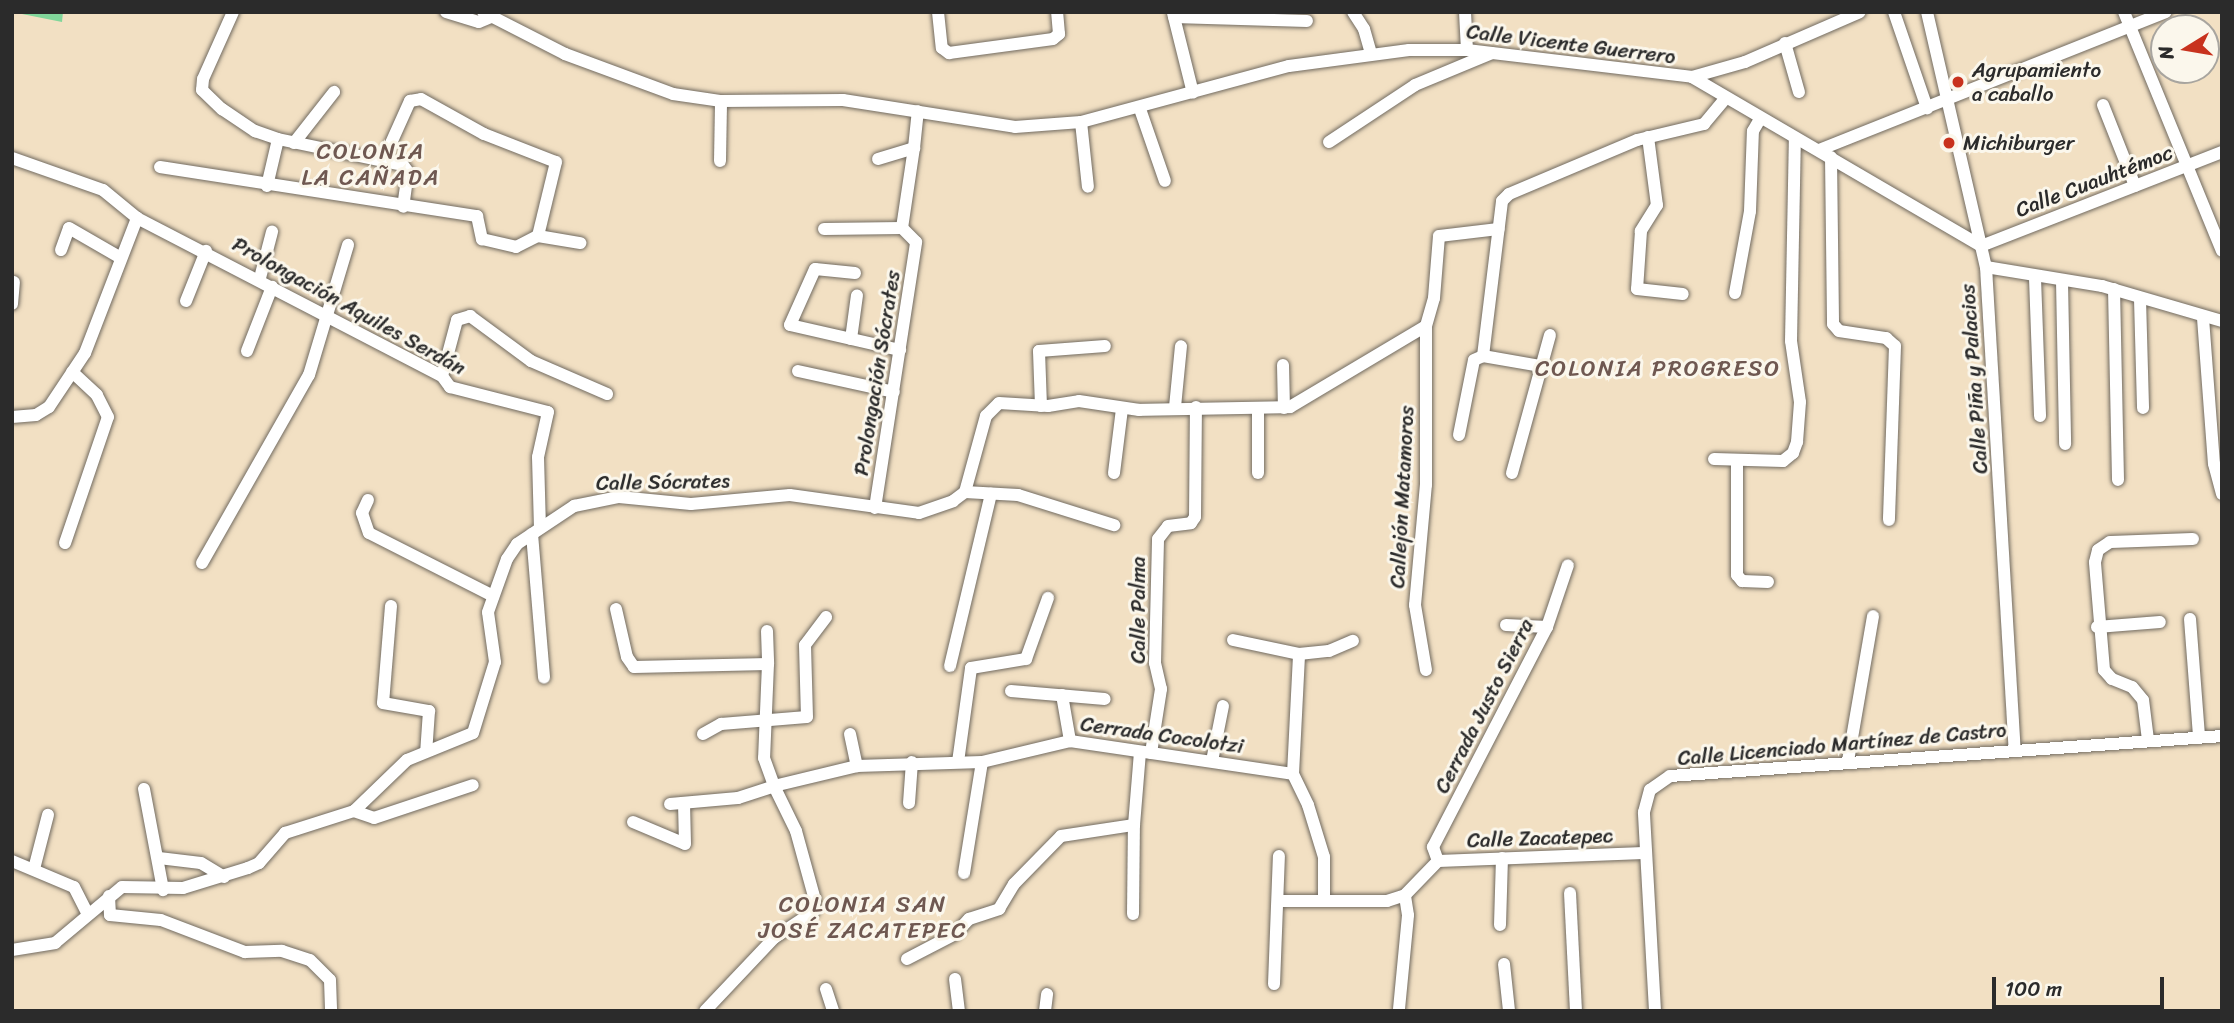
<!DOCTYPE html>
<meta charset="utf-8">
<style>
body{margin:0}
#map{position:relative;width:2234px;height:1023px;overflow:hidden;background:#f2e0c3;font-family:Sriracha,sans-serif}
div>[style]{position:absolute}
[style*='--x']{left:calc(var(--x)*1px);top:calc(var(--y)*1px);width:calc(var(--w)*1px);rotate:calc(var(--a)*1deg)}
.green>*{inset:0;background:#81d69a}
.roads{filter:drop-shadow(0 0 2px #716a60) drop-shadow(0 0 2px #716a60)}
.minor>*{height:12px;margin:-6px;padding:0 6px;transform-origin:6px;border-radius:6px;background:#fff}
.dots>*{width:19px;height:19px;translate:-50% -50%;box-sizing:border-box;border:4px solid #fbf7ec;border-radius:50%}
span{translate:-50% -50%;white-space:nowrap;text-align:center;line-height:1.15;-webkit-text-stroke:6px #fbf7ec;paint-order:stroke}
.street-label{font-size:21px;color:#2b2b2b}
.poi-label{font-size:21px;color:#2b2b2b}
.left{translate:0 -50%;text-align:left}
.neighbourhood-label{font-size:23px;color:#6f5851;letter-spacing:2px}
.frame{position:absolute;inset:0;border:14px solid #2b2b2b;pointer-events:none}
.north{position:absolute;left:2150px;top:14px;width:70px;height:70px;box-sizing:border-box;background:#fbf7ec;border:2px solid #a8a59f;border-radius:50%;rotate:259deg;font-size:19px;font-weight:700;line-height:28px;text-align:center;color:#2b2b2b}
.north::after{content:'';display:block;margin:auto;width:24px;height:32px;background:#c8321e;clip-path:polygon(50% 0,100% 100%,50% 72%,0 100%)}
.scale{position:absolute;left:1992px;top:977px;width:172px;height:32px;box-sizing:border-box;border:4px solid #2b2b2b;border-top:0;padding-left:9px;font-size:21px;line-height:24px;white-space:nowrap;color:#2b2b2b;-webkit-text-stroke:5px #fbf7ec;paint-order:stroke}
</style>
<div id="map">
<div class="green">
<div style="clip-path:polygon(12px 12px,63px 12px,62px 22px)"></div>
</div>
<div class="roads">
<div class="minor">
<div style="--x:233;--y:12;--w:73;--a:114.1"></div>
<div style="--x:203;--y:79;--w:11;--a:95"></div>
<div style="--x:202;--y:90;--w:28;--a:44"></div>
<div style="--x:222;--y:109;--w:40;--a:34"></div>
<div style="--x:255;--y:131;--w:24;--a:19"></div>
<div style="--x:278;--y:139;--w:107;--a:11.8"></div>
<div style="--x:383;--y:161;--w:66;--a:-65.8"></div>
<div style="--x:410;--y:101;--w:11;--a:-10"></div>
<div style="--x:421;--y:99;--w:72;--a:29.1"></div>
<div style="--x:484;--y:134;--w:77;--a:21.3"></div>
<div style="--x:556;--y:162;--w:76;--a:103.7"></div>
<div style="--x:446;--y:12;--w:34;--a:17"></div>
<div style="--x:479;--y:22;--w:13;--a:-23"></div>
<div style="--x:483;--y:12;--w:92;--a:27.1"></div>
<div style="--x:565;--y:54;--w:115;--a:20.3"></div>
<div style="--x:673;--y:94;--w:49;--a:8.3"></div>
<div style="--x:721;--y:101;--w:122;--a:-0.5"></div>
<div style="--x:843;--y:100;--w:174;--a:8.9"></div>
<div style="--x:1015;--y:127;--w:66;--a:-4.3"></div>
<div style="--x:1081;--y:122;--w:215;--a:-15.1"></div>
<div style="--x:1289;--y:66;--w:121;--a:-7.6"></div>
<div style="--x:1409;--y:50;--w:58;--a:0"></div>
<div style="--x:1467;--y:50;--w:227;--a:6.8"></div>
<div style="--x:1692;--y:77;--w:335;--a:30.3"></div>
<div style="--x:938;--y:12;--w:36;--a:84"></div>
<div style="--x:942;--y:48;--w:9;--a:36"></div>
<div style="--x:949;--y:53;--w:105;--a:-7.7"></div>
<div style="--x:1053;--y:39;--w:8;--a:-40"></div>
<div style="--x:1059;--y:34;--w:22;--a:-95"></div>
<div style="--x:1353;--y:12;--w:20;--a:57"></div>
<div style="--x:1364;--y:29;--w:25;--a:74"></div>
<div style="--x:1465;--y:12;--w:38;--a:87"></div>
<div style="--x:1894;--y:12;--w:102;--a:71"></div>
<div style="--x:1927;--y:12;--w:262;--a:77"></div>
<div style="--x:1986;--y:267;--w:483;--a:86.6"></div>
<div style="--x:2124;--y:12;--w:258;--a:67.7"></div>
<div style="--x:1173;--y:13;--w:82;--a:76"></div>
<div style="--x:1174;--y:17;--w:133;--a:1.7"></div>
<div style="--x:1785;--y:43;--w:51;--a:74.1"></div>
<div style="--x:1692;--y:77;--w:55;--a:-15.8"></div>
<div style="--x:1745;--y:62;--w:125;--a:-23.5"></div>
<div style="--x:2103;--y:105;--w:87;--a:68.4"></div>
<div style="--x:1140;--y:109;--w:76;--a:70.9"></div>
<div style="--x:1081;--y:122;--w:65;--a:83.9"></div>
<div style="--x:1648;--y:137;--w:69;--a:82.5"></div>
<div style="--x:1657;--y:205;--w:31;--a:122"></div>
<div style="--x:1641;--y:231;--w:58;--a:93.9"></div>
<div style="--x:1637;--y:289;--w:46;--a:6.2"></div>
<div style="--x:1329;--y:142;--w:103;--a:-33.5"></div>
<div style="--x:1415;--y:85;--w:83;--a:-22.6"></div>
<div style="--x:294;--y:143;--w:65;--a:-51.9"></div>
<div style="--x:1819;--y:150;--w:373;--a:-21.7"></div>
<div style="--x:1831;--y:157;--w:167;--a:89.3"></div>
<div style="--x:1833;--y:324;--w:9;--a:49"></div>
<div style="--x:1839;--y:331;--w:48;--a:8.5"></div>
<div style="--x:1886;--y:338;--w:12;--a:42"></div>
<div style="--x:1895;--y:346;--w:174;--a:92"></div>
<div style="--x:12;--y:158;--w:96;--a:19.4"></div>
<div style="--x:103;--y:190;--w:44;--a:39.5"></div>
<div style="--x:137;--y:218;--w:343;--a:27.4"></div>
<div style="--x:442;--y:376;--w:14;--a:54"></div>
<div style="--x:450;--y:387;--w:101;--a:14.3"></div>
<div style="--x:548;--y:412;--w:46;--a:102.5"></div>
<div style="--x:538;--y:457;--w:71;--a:88.4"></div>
<div style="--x:878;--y:159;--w:38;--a:-17"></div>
<div style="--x:914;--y:148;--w:37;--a:-84"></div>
<div style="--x:383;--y:161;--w:20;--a:11"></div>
<div style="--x:403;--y:165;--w:9;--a:54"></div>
<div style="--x:408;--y:172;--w:35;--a:98"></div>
<div style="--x:720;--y:161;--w:60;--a:-89"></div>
<div style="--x:160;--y:167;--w:321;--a:8.8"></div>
<div style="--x:477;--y:216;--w:24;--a:78"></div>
<div style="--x:482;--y:239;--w:35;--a:13"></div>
<div style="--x:516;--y:247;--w:25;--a:-27"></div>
<div style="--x:538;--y:236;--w:43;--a:9.5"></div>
<div style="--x:267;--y:186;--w:48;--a:-76.8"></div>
<div style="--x:902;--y:228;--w:81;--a:-81.5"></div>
<div style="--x:824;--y:229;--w:78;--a:-0.7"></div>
<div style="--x:1981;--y:246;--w:259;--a:-21.3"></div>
<div style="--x:61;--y:250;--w:23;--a:-70"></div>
<div style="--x:69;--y:228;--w:60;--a:30"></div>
<div style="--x:1986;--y:267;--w:118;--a:9.3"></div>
<div style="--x:2102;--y:286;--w:125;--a:16.3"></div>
<div style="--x:855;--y:273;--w:40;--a:-174.3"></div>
<div style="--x:815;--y:269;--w:61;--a:114.1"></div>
<div style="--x:790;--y:325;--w:113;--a:12.8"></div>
<div style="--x:260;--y:278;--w:48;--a:-75.4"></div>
<div style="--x:2035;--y:278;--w:138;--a:87.9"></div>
<div style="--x:2062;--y:281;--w:163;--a:88.9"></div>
<div style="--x:2114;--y:289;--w:191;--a:88.8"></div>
<div style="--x:1735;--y:293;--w:83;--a:-79.6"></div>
<div style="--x:1750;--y:211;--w:80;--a:-87.9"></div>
<div style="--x:1753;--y:131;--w:14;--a:-60"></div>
<div style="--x:2140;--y:299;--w:109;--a:88.4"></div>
<div style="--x:186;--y:301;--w:54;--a:-68.2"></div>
<div style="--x:12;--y:304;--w:22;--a:-85"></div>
<div style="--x:2203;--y:318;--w:146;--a:85.7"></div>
<div style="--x:2214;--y:464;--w:31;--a:75"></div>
<div style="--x:851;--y:339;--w:44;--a:-82.2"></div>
<div style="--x:247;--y:351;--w:69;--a:-68.7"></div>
<div style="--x:1483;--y:356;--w:59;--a:9.8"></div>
<div style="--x:1283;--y:365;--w:43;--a:88.7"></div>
<div style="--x:798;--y:371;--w:98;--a:12.3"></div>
<div style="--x:442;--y:376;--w:58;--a:-75"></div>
<div style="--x:457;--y:320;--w:14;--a:-17"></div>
<div style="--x:470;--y:316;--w:76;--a:36.4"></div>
<div style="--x:531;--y:361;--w:83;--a:23.5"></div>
<div style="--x:1041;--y:406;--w:55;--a:-92.1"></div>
<div style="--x:1039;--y:351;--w:66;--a:-4.3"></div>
<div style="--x:1175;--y:407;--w:61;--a:-84.4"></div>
<div style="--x:1258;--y:410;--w:63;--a:90"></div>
<div style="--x:12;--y:417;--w:24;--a:-5"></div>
<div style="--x:36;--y:415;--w:15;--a:-32"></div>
<div style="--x:49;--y:407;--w:65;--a:-56.3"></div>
<div style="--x:85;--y:353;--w:145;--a:-68.9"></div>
<div style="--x:1459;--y:435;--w:76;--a:-78.7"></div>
<div style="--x:1474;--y:360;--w:10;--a:-24"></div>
<div style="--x:1483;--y:356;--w:156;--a:-83"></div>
<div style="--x:1502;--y:201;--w:10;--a:-45"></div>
<div style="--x:1509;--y:194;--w:139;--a:-22.9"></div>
<div style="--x:1637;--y:140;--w:69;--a:-13.4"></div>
<div style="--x:1704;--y:124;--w:33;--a:-50"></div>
<div style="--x:1714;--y:459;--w:69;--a:1.7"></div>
<div style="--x:1783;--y:461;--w:13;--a:-39"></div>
<div style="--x:1793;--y:453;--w:12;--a:-70"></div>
<div style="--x:1797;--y:442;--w:40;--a:-85.7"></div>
<div style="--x:1800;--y:402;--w:62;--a:-98.4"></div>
<div style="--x:1791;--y:341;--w:203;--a:-88.9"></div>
<div style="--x:1737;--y:460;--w:115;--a:90"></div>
<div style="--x:1737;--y:575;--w:8;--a:50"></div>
<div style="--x:1742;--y:581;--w:26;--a:2"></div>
<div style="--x:1114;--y:473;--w:64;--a:-82.9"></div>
<div style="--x:1512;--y:473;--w:143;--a:-74.6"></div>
<div style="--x:965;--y:492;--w:53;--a:3.2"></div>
<div style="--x:1018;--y:495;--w:101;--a:17.4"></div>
<div style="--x:368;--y:500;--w:14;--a:115"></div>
<div style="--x:362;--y:513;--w:21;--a:71"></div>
<div style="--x:369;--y:533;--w:139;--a:26.9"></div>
<div style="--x:875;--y:508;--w:269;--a:-81.2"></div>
<div style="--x:916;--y:242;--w:20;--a:-135"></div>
<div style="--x:532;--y:534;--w:144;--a:85.2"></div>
<div style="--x:65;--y:543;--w:133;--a:-71.2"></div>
<div style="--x:108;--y:417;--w:25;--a:-117"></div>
<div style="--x:97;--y:395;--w:34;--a:-137"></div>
<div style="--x:202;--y:563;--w:216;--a:-60.4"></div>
<div style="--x:309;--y:375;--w:136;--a:-73.3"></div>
<div style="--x:391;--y:606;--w:97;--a:94.7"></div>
<div style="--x:383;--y:703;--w:47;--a:9.9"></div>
<div style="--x:429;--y:711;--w:39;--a:94"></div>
<div style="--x:616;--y:609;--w:49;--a:77.1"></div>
<div style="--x:627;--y:657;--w:12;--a:55"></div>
<div style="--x:634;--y:667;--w:134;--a:-1.3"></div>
<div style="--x:768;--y:664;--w:94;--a:92.4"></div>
<div style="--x:764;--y:758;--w:30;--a:70"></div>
<div style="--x:774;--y:786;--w:85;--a:-13.5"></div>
<div style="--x:857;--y:766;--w:125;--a:-1.8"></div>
<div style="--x:982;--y:762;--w:90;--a:-13.4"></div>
<div style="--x:1070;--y:741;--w:225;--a:8.4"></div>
<div style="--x:1293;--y:774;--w:34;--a:64"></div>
<div style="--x:1308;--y:805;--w:54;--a:72.9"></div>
<div style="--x:1324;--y:857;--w:44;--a:90"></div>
<div style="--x:2190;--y:619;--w:118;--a:85.6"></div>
<div style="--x:1506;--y:625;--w:41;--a:2.8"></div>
<div style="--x:2097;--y:627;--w:63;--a:-4.5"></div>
<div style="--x:767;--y:631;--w:33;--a:88"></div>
<div style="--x:1233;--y:640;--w:67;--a:12"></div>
<div style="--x:1299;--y:654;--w:30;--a:-6"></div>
<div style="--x:1329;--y:651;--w:26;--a:-23"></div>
<div style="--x:950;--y:666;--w:177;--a:-76.6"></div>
<div style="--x:1426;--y:670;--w:66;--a:-99.6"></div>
<div style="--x:1415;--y:605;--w:121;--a:-84.8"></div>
<div style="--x:1426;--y:485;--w:159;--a:-90"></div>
<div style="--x:1011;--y:691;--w:94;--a:4.9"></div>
<div style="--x:1062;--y:695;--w:47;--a:80.1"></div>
<div style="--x:703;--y:734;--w:21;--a:-29"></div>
<div style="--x:721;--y:724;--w:86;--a:-4.7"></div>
<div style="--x:807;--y:717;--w:72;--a:-91.6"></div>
<div style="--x:805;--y:645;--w:35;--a:-53"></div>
<div style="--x:850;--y:734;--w:33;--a:78"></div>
<div style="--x:2148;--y:740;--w:40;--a:-97.1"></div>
<div style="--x:2143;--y:700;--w:17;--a:-130"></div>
<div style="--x:2132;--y:687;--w:22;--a:-158"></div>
<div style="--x:2112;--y:679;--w:12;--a:-132"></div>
<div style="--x:2104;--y:670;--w:108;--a:-94.8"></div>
<div style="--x:2095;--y:562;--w:12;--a:-76"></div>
<div style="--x:2098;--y:550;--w:14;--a:-34"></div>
<div style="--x:2110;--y:542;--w:83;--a:-2.1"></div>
<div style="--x:1151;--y:753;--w:65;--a:-81.1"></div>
<div style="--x:1161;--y:689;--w:27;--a:-103"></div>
<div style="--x:1155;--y:663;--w:124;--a:-88.6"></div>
<div style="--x:1158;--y:539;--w:16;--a:-52"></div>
<div style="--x:1168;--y:526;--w:23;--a:-7"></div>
<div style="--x:1191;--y:523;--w:7;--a:-56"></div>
<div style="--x:1195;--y:517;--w:110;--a:-89.5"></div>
<div style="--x:1212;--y:761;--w:56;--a:-78.7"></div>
<div style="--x:1848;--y:761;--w:147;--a:-80.2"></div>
<div style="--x:958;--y:762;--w:95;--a:-82.1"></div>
<div style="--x:971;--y:668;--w:56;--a:-9.3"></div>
<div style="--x:1026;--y:659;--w:65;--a:-70.2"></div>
<div style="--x:1293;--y:774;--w:120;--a:-87.1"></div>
<div style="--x:144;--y:789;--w:103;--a:79.3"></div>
<div style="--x:909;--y:803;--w:41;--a:-85.8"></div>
<div style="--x:670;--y:804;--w:68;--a:-5"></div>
<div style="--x:738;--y:798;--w:38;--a:-18"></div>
<div style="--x:774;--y:786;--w:50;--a:63.9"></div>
<div style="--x:796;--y:831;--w:72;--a:74.6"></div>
<div style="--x:815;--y:900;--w:12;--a:99"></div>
<div style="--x:813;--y:912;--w:47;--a:146.3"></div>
<div style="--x:774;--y:938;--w:100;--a:133.4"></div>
<div style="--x:354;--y:811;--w:21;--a:19"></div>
<div style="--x:374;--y:818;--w:104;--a:-18.4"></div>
<div style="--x:633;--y:822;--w:56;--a:22.9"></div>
<div style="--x:685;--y:844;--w:41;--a:-91.4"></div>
<div style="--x:159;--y:858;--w:42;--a:6.8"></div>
<div style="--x:201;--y:863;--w:27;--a:31"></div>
<div style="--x:12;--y:861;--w:67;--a:22.8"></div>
<div style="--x:74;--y:887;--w:28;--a:63"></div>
<div style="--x:1438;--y:861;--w:15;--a:-110"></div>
<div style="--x:1433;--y:847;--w:248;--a:-62.6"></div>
<div style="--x:1547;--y:627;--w:65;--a:-71.3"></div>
<div style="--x:1438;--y:861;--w:206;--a:-2.2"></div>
<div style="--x:34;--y:869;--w:56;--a:-75.5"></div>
<div style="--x:964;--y:873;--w:112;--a:-80.8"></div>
<div style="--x:1570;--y:893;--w:118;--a:87.1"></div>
<div style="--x:109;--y:896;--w:19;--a:87"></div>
<div style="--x:110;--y:915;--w:51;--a:5.6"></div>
<div style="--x:161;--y:920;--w:90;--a:20.9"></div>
<div style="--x:245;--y:952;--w:37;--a:-2"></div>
<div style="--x:282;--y:951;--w:29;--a:18"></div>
<div style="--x:310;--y:960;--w:28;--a:45"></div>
<div style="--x:330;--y:980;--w:31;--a:88"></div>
<div style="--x:1279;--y:901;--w:108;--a:0"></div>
<div style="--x:1387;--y:901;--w:19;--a:-18"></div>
<div style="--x:1133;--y:914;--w:89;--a:-89.4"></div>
<div style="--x:1500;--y:925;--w:67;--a:-88.3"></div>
<div style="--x:12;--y:950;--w:44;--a:-9.2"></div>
<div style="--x:55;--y:943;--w:87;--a:-39.9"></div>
<div style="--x:122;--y:887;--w:61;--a:0.9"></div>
<div style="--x:183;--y:888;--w:68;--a:-17.1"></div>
<div style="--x:248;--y:868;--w:12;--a:-24"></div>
<div style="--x:259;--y:863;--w:40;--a:-49"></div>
<div style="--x:285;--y:833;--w:72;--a:-17.7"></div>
<div style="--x:354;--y:811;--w:74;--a:-43.9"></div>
<div style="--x:407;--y:760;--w:71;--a:-22.2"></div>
<div style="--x:473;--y:733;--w:74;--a:-72.8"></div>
<div style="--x:495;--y:662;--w:50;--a:-98"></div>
<div style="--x:488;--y:612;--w:56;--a:-70.3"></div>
<div style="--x:507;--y:559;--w:18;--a:-56"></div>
<div style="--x:517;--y:544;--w:69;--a:-33.7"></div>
<div style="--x:574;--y:506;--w:46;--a:-11.3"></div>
<div style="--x:619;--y:497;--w:72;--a:5.6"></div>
<div style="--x:691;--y:504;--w:99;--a:-5.2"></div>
<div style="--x:790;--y:495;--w:130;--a:7.9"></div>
<div style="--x:919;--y:513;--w:36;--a:-19"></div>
<div style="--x:953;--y:501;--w:15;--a:-37"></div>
<div style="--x:965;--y:492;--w:79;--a:-74.6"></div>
<div style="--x:986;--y:416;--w:18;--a:-45"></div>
<div style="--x:999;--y:403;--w:49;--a:3.5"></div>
<div style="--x:1048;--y:406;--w:31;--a:-9"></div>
<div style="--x:1079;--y:401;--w:61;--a:8.5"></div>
<div style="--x:1139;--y:410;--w:151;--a:-1.1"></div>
<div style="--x:1290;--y:407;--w:158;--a:-30.8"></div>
<div style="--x:1426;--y:326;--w:29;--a:-74"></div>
<div style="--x:1434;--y:298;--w:62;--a:-85.4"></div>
<div style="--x:1439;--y:236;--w:60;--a:-6.7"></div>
<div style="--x:907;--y:959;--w:54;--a:-27.5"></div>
<div style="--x:955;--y:934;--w:21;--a:-47"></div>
<div style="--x:969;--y:919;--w:32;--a:-18"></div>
<div style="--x:999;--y:909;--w:29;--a:-59"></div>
<div style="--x:1014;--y:884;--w:67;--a:-45.6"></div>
<div style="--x:1061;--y:836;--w:74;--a:-8.6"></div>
<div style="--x:1134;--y:825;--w:73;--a:-85.3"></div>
<div style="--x:1504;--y:964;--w:47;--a:83.9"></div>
<div style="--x:955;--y:979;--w:32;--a:83"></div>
<div style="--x:1274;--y:984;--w:128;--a:-87.8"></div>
<div style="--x:826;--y:989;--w:23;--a:72"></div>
<div style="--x:1399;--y:1009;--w:94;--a:-84.5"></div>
<div style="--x:1408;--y:915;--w:20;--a:-99"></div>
<div style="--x:1405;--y:895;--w:47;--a:-45.9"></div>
<div style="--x:1045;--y:1011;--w:17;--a:-83"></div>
<div style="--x:1655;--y:1011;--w:199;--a:-93.2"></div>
<div style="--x:1644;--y:812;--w:23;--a:-75"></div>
<div style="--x:1650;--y:790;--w:24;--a:-35"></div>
<div style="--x:1670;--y:776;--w:553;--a:-4.14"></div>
</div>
</div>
<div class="dots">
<div style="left:1958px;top:82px;background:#c8321e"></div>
<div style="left:1949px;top:143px;background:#c8321e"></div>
</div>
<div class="street-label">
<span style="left:1571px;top:44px;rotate:7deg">Calle Vicente Guerrero</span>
<span style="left:2094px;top:181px;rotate:-21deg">Calle Cuauhtémoc</span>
<span style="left:349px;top:306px;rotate:29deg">Prolongación Aquiles Serdán</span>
<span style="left:877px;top:373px;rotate:-81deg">Prolongación Sócrates</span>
<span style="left:1974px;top:379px;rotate:-94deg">Calle Piña y Palacios</span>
<span style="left:663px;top:482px;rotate:-1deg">Calle Sócrates</span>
<span style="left:1402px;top:497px;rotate:-87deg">Callejón Matamoros</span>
<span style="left:1138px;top:610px;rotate:-90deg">Calle Palma</span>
<span style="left:1484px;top:706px;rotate:-63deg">Cerrada Justo Sierra</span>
<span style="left:1162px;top:735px;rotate:8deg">Cerrada Cocolotzi</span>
<span style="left:1842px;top:744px;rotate:-5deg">Calle Licenciado Martínez de Castro</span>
<span style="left:1540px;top:838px;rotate:-2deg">Calle Zacatepec</span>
</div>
<div class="poi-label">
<span class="left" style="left:1972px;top:82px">Agrupamiento<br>a caballo</span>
<span class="left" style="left:1963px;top:143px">Michiburger</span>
</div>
<div class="neighbourhood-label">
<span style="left:371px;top:165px">COLONIA<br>LA CAÑADA</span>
<span style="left:1658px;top:369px">COLONIA PROGRESO</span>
<span style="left:863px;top:918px">COLONIA SAN<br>JOSÉ ZACATEPEC</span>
</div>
<div class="frame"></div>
<div class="north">N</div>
<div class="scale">100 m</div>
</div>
